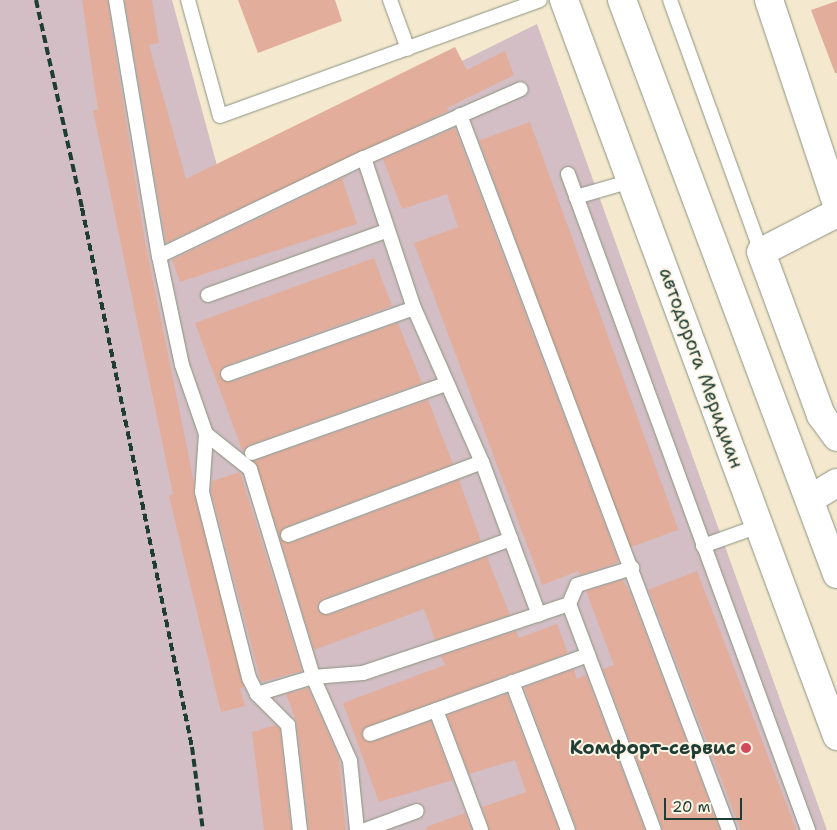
<!DOCTYPE html>
<meta charset="utf-8">
<style>
body{margin:0}
#map{position:relative;width:837px;height:830px;overflow:hidden;background:#f4e9ce;font-family:"Shantell Sans",sans-serif}
div>[style]{position:absolute}
[style*='--x']{left:calc(var(--x)*1px);top:calc(var(--y)*1px);width:calc(var(--w)*1px);rotate:calc(var(--a)*1deg)}
.industrial>*{inset:0;background:#d2bec4}
.building>*{inset:0;background:#e3ad9b;transform-origin:0 0}
.roads{filter:drop-shadow(0 0 1px #8a9381) drop-shadow(0 0 1px #8a9381)}
.service>*{height:14px;margin:-7px;padding:0 7px;transform-origin:7px;border-radius:7px;background:#fff}
.minor>*{height:28px;margin:-14px;padding:0 14px;transform-origin:14px;border-radius:14px;background:#fff}
.primary>*{height:28px;margin:-14px;padding:0 14px;transform-origin:14px;border-radius:14px;background:#fff}
.rail>*{height:4px;margin-top:-2px;transform-origin:0;background:repeating-linear-gradient(90deg,#1f3d34 0 8px,transparent 0 12px)}
.dots>*{width:14px;height:14px;translate:-50% -50%;box-sizing:border-box;border:2px solid #fcf5e5;border-radius:50%}
span{translate:-50% -50%;white-space:nowrap;text-align:center;line-height:1.15;-webkit-text-stroke:4px #fcf5e5;paint-order:stroke}
.street-label{font-size:19px;color:#1f3d34}
.poi-label{font-size:19px;color:#1f3d34;font-weight:700}
.right{translate:-100% -50%;text-align:right}
.scale{position:absolute;left:664px;top:798px;width:78px;height:22px;box-sizing:border-box;border:2px solid #1f3d34;border-top:0;padding-left:6px;font-size:15px;line-height:18px;white-space:nowrap;color:#1f3d34;-webkit-text-stroke:4px #fcf5e5;paint-order:stroke}
</style>
<div id="map">
<div class="industrial">
<div style="clip-path:polygon(0 0,172px 0,221px 180px,537px 24px,827px 830px,0 830px)"></div>
</div>
<div class="building">
<div style="clip-path:polygon(82px 0,107px 0,145px 241px,194px 482px,194px 494px,244px 687px,240px 688px,245px 706px,221px 712px,169px 496px,173px 494px,93px 110px,98px 110px)"></div>
<div style="clip-path:polygon(125px 0,152px 0,159px 43px,149px 45px,186px 179px,455px 47px,467px 70px,505px 51px,514px 75px,447px 108px,448px 111px,166px 243px)"></div>
<div style="clip-path:polygon(238px 0,335px 0,342px 21px,258px 53px)"></div>
<div style="clip-path:polygon(837px 1px,837px 73px,835px 73px,811px 10px)"></div>
<div style="left:530px;top:122px;width:434px;height:54px;rotate:70deg"></div>
<div style="clip-path:polygon(455px 128px,618px 559px,617px 563px,580px 575px,578px 571px,542px 585px,414px 243px,458px 227px,447px 194px,402px 209px,383px 159px)"></div>
<div style="clip-path:polygon(342px 178px,357px 224px,180px 282px,172px 260px)"></div>
<div style="clip-path:polygon(374px 258px,392px 306px,225px 366px,220px 372px,220px 377px,231px 382px,398px 323px,422px 383px,249px 445px,243px 452px,195px 323px)"></div>
<div style="clip-path:polygon(428px 400px,453px 464px,285px 527px,280px 537px,254px 461px)"></div>
<div style="clip-path:polygon(240px 472px,302px 671px,261px 682px,211px 491px,212px 481px)"></div>
<div style="clip-path:polygon(459px 480px,481px 541px,323px 599px,318px 605px,318px 610px,329px 615px,487px 557px,510px 615px,435px 640px,424px 609px,314px 650px,280px 539px,291px 543px)"></div>
<div style="left:697px;top:571px;width:277px;height:52px;rotate:69deg"></div>
<div style="clip-path:polygon(623px 580px,631px 595px,720px 830px,663px 830px,603px 669px,614px 665px,586px 591px)"></div>
<div style="clip-path:polygon(557px 624px,568px 653px,364px 728px,362px 737px,372px 742px,431px 721px,453px 780px,379px 802px,343px 703px,445px 665px,441px 656px,516px 631px,519px 638px)"></div>
<div style="clip-path:polygon(574px 669px,577px 679px,586px 675px,645px 830px,577px 830px,524px 688px)"></div>
<div style="clip-path:polygon(308px 688px,339px 758px,346px 830px,309px 830px,297px 724px,286px 694px)"></div>
<div style="clip-path:polygon(507px 694px,559px 830px,490px 830px,482px 807px,526px 792px,515px 760px,469px 774px,447px 715px)"></div>
<div style="clip-path:polygon(276px 725px,280px 729px,291px 830px,264px 830px,252px 732px)"></div>
<div style="clip-path:polygon(465px 813px,472px 830px,427px 830px,426px 827px)"></div>
</div>
<div class="roads">
<div class="service">
<div style="--x:116;--y:0;--w:260;--a:80.5"></div>
<div style="--x:159;--y:256;--w:111;--a:78.1"></div>
<div style="--x:182;--y:365;--w:73;--a:70.8"></div>
<div style="--x:206;--y:434;--w:56;--a:38.5"></div>
<div style="--x:250;--y:469;--w:217;--a:73.1"></div>
<div style="--x:313;--y:677;--w:92;--a:66.2"></div>
<div style="--x:350;--y:761;--w:69;--a:84.2"></div>
<div style="--x:188;--y:0;--w:120;--a:74.6"></div>
<div style="--x:220;--y:116;--w:340;--a:-19.9"></div>
<div style="--x:390;--y:0;--w:52;--a:69.8"></div>
<div style="--x:670;--y:0;--w:268;--a:70.1"></div>
<div style="--x:460;--y:115;--w:764;--a:69.38"></div>
<div style="--x:364;--y:158;--w:158;--a:71.6"></div>
<div style="--x:414;--y:308;--w:168;--a:66.2"></div>
<div style="--x:482;--y:462;--w:163;--a:69.6"></div>
<div style="--x:568;--y:174;--w:699;--a:69.9"></div>
<div style="--x:576;--y:197;--w:57;--a:-16.2"></div>
<div style="--x:159;--y:256;--w:227;--a:-25.6"></div>
<div style="--x:364;--y:158;--w:171;--a:-23.7"></div>
<div style="--x:208;--y:295;--w:189;--a:-19.8"></div>
<div style="--x:228;--y:374;--w:197;--a:-19.5"></div>
<div style="--x:206;--y:434;--w:58;--a:93.9"></div>
<div style="--x:202;--y:492;--w:192;--a:75.8"></div>
<div style="--x:249;--y:678;--w:18;--a:63"></div>
<div style="--x:257;--y:694;--w:44;--a:45"></div>
<div style="--x:288;--y:725;--w:106;--a:83.5"></div>
<div style="--x:252;--y:453;--w:206;--a:-19.6"></div>
<div style="--x:288;--y:535;--w:207;--a:-20.6"></div>
<div style="--x:703;--y:546;--w:59;--a:-19.7"></div>
<div style="--x:569;--y:604;--w:21;--a:-67"></div>
<div style="--x:577;--y:585;--w:58;--a:-17.2"></div>
<div style="--x:326;--y:607;--w:197;--a:-20.2"></div>
<div style="--x:512;--y:682;--w:158;--a:69.3"></div>
<div style="--x:257;--y:694;--w:59;--a:-16.9"></div>
<div style="--x:313;--y:677;--w:50;--a:-4.6"></div>
<div style="--x:363;--y:673;--w:217;--a:-18.5"></div>
<div style="--x:569;--y:604;--w:241;--a:69.4"></div>
<div style="--x:436;--y:710;--w:128;--a:69.4"></div>
<div style="--x:370;--y:734;--w:232;--a:-19.9"></div>
<div style="--x:365;--y:830;--w:55;--a:-20.1"></div>
</div>
<div class="minor">
<div style="--x:769;--y:0;--w:215;--a:71.6"></div>
<div style="--x:837;--y:213;--w:85;--a:152.8"></div>
<div style="--x:761;--y:252;--w:174;--a:69.8"></div>
<div style="--x:821;--y:415;--w:27;--a:54"></div>
<div style="--x:810;--y:499;--w:31;--a:-31"></div>
</div>
<div class="primary">
<div style="--x:564;--y:0;--w:785;--a:69.65"></div>
<div style="--x:622;--y:0;--w:613;--a:69.47"></div>
</div>
</div>
<div class="rail">
<div style="--x:36;--y:0;--w:213;--a:77.5"></div>
<div style="--x:82;--y:208;--w:550;--a:78.47"></div>
<div style="--x:192;--y:747;--w:84;--a:82.5"></div>
</div>
<div class="dots">
<div style="left:746px;top:748px;background:#d1495b"></div>
</div>
<div class="street-label">
<span style="left:701px;top:368px;rotate:70deg">автодорога Меридиан</span>
</div>
<div class="poi-label">
<span class="right" style="left:736px;top:748px">Комфорт-сервис</span>
</div>
<div class="scale">20 m</div>
</div>
